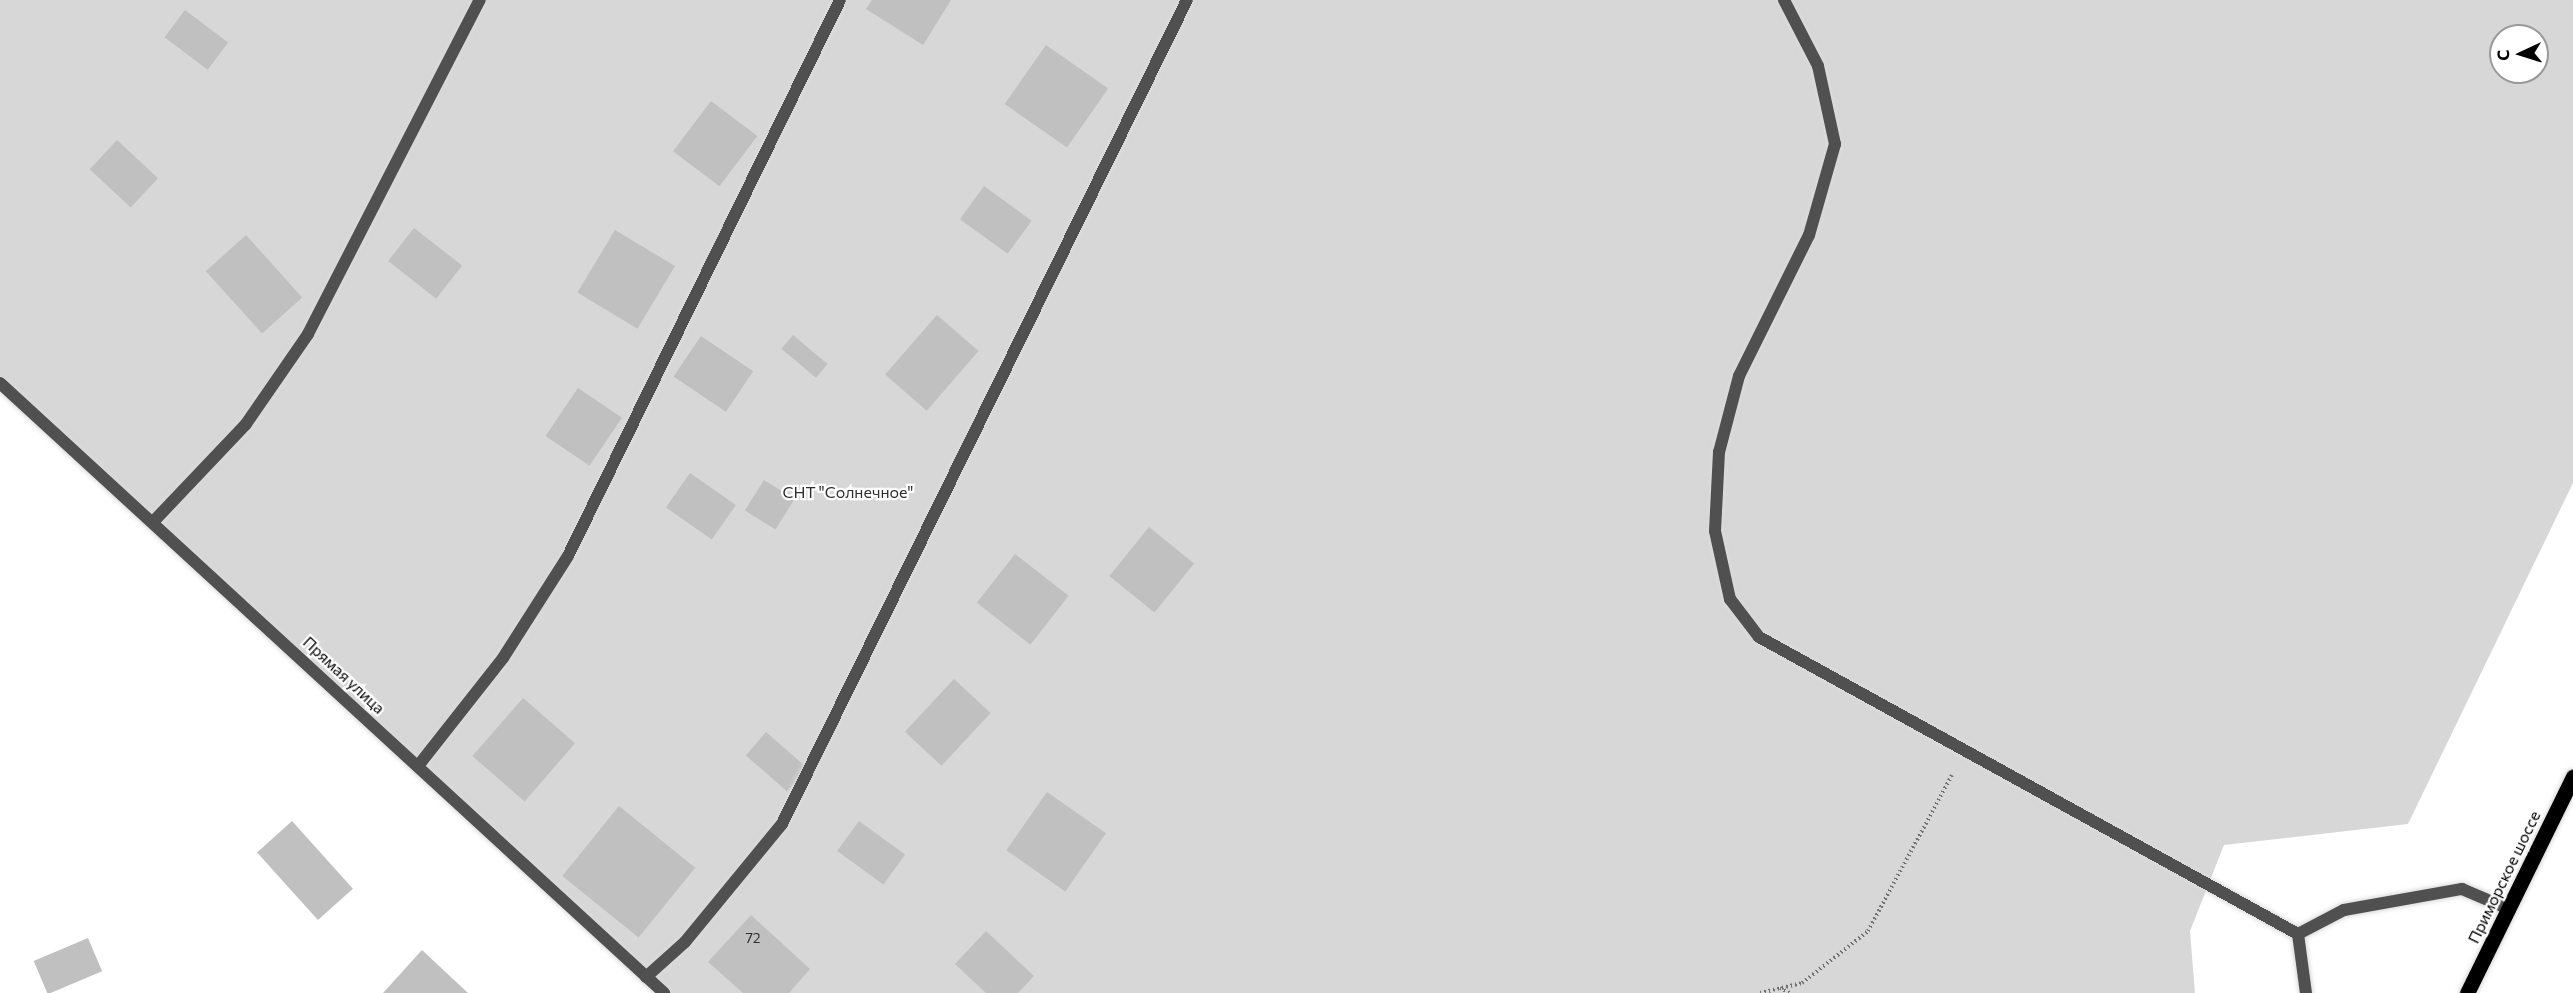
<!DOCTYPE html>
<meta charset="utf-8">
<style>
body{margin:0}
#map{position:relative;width:2573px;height:993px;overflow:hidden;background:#fff;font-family:Commissioner,sans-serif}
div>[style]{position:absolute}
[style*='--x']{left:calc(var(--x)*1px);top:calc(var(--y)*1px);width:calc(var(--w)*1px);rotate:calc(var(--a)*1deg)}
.green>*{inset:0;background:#d7d7d7}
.building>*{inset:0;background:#c0c0c0;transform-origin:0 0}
.path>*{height:4px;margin-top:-2px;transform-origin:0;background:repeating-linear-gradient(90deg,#727272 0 1.5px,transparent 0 4.5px)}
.roads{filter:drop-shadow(0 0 2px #dbdbdb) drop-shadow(0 0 2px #dbdbdb)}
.street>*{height:12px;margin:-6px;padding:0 6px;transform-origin:6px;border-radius:6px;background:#505050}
.primary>*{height:15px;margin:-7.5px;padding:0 7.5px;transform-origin:7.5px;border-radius:7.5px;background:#000}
span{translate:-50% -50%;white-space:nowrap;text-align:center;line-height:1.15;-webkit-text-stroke:4.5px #fff;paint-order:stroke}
.number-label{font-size:14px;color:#303030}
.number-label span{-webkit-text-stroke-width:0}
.park-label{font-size:16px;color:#2e2e2e}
.street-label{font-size:16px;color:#000}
.north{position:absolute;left:2489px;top:24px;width:60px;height:60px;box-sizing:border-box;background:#fff;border:2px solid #999;border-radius:50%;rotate:266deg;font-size:16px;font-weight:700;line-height:24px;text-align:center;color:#000}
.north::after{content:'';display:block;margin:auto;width:21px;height:27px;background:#000;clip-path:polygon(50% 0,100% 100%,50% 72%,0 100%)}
</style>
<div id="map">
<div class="green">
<div style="clip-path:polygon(evenodd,0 0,2573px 0,2573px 483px,2408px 824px,2224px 845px,2190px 931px,2195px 993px,665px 993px,0 383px,0 0,2501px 36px,2537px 36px,2537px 72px,2501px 72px,2501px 36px)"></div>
</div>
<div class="building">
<div style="clip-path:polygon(872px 0,951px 0,923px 45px,866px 9px)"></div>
<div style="left:185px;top:10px;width:54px;height:34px;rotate:37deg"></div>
<div style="left:1046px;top:45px;width:76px;height:72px;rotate:35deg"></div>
<div style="left:711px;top:101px;width:58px;height:63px;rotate:37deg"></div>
<div style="left:117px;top:140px;width:56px;height:40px;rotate:43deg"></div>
<div style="left:984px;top:186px;width:59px;height:41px;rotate:36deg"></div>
<div style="left:414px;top:228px;width:61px;height:42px;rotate:38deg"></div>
<div style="left:615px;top:230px;width:70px;height:73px;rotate:31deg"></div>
<div style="left:246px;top:235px;width:84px;height:54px;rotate:48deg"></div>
<div style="left:937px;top:315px;width:55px;height:79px;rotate:41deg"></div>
<div style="left:793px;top:335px;width:45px;height:18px;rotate:40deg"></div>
<div style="left:701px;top:336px;width:63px;height:49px;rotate:34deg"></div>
<div style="left:578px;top:388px;width:53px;height:58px;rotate:34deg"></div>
<div style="left:690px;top:473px;width:56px;height:42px;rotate:35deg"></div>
<div style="left:764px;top:480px;width:36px;height:36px;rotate:32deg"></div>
<div style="left:1149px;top:527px;width:58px;height:63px;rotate:39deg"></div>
<div style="left:1015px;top:554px;width:68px;height:62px;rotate:38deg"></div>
<div style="left:954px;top:679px;width:50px;height:72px;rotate:43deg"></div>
<div style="left:523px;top:698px;width:69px;height:77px;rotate:41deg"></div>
<div style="left:766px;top:732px;width:55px;height:31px;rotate:41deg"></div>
<div style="left:1047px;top:792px;width:72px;height:71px;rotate:35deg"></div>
<div style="left:619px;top:806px;width:98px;height:90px;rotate:39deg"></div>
<div style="left:292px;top:821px;width:91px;height:47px;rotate:48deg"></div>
<div style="left:859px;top:821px;width:57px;height:37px;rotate:36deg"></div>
<div style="clip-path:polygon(751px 915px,810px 969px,789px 993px,743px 993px,708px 962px)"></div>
<div style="clip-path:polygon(986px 931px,1034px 976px,1018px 993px,986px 993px,955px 964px)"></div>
<div style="left:88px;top:938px;width:36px;height:59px;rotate:67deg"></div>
<div style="clip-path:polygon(422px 950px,468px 993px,383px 993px)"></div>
</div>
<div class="path">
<div style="--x:1780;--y:988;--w:11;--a:27"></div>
<div style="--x:1760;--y:993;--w:43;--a:-13.4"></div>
<div style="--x:1802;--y:983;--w:84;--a:-38.2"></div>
<div style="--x:1868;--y:931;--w:177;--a:-61.7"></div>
</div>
<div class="roads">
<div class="street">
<div style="--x:1784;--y:0;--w:74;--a:62.7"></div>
<div style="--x:1818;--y:66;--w:80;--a:77.7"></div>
<div style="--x:1835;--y:144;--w:95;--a:105.9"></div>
<div style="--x:1809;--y:235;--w:157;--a:116.4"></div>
<div style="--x:1739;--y:376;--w:79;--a:104.7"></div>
<div style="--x:1719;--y:452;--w:79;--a:92.9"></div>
<div style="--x:1715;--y:531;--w:70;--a:77.6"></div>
<div style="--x:1730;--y:599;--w:48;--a:52.7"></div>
<div style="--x:1759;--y:637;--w:615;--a:28.86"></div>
<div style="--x:0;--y:383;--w:902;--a:42.57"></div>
<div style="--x:153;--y:522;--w:135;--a:-46.5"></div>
<div style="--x:246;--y:424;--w:109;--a:-55.4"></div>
<div style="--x:308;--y:334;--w:376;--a:-62.8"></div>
<div style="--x:418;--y:766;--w:137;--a:-51.8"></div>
<div style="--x:503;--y:658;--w:121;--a:-57.5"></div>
<div style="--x:568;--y:556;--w:619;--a:-63.93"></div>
<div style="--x:2298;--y:934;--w:52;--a:-27.6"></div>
<div style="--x:2344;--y:910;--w:120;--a:-10.1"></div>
<div style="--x:2462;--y:889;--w:51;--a:23.1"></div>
<div style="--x:2298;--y:934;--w:60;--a:82.3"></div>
<div style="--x:646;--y:977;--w:52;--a:-41.9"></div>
<div style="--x:685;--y:942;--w:153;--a:-50.6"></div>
<div style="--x:782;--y:824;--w:918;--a:-63.83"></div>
</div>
<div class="primary">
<div style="--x:2467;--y:993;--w:241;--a:-63.9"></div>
</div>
</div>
<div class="number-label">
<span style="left:753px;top:938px">72</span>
</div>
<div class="park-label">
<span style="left:848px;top:492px">СНТ "Солнечное"</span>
</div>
<div class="street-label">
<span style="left:344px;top:675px;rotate:43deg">Прямая улица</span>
<span style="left:2504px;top:877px;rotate:-64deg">Приморское шоссе</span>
</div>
<div class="north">С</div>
</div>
